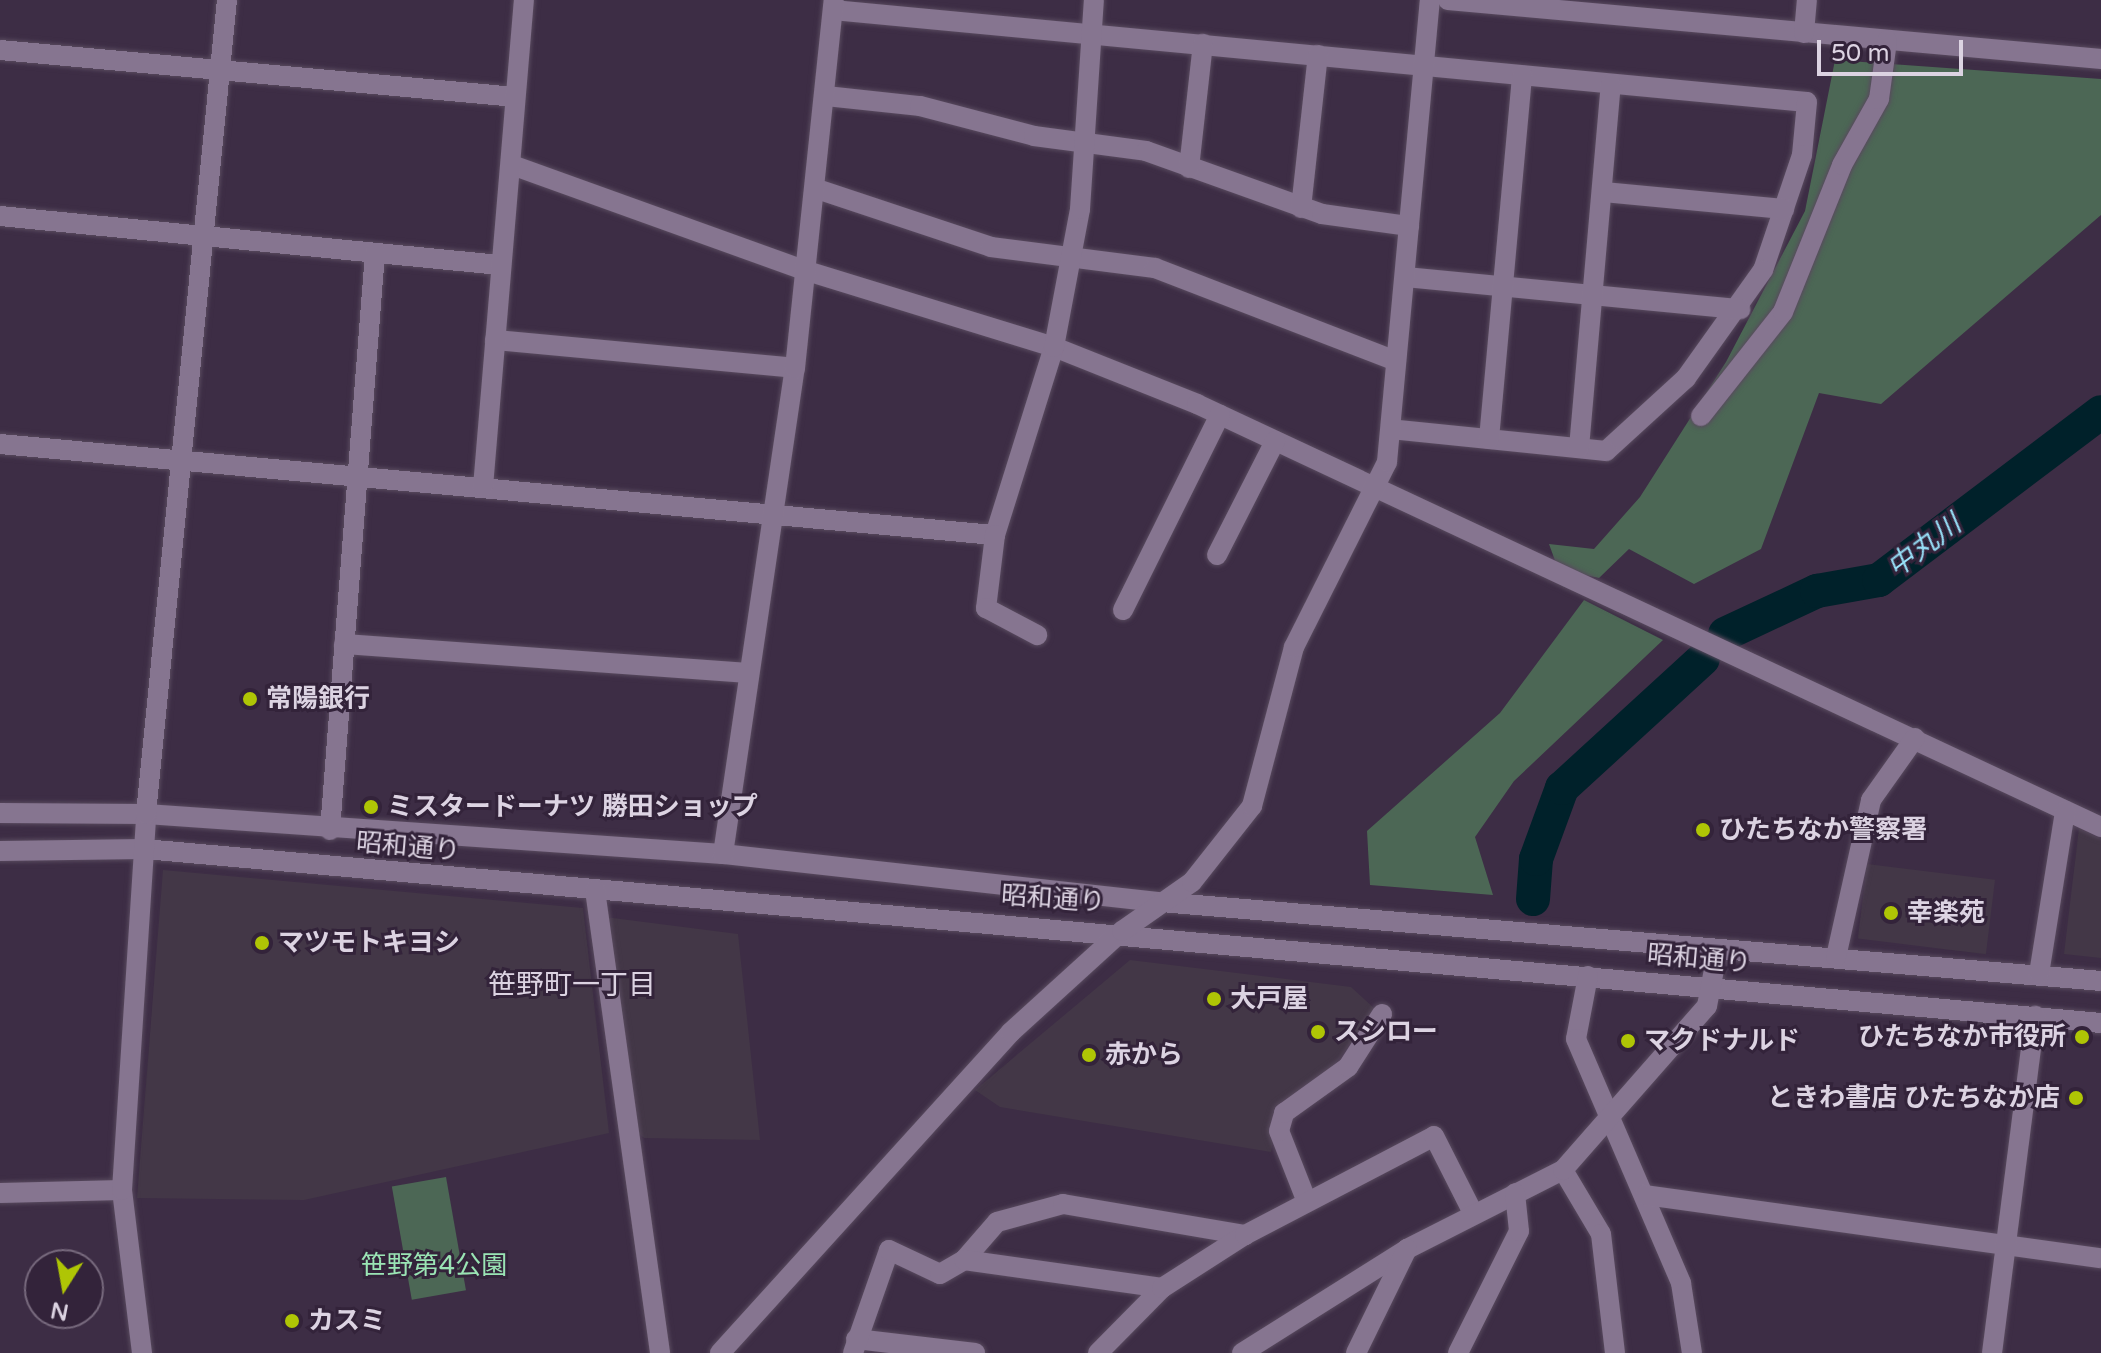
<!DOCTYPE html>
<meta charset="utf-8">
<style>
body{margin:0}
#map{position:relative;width:2101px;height:1353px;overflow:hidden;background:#3d2d45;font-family:"Varela Round","Noto Sans JP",sans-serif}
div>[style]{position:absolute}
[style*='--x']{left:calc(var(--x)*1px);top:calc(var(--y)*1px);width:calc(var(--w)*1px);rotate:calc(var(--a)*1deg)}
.commercial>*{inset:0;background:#433747;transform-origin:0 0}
.green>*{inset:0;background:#4c6755;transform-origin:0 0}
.river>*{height:34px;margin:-17px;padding:0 17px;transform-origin:17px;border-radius:17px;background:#00212a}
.roads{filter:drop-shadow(0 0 2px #584a5e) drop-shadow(0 0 2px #584a5e)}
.minor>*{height:20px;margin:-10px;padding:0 10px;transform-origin:10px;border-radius:10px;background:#867590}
.dots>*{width:22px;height:22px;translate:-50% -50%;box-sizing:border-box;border:4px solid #33233a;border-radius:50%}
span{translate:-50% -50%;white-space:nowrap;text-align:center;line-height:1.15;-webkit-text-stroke:6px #33233a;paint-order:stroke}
.poi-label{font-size:26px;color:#dcd3e2;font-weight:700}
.left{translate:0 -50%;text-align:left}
.right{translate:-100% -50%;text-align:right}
.street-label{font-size:26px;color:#dcd3e2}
.park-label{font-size:26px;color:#9ae4b4}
.water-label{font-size:28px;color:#98e1f9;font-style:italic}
.neighbourhood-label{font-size:28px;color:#dcd3e2}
.north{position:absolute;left:24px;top:1249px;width:80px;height:80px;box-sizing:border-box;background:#33233a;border:2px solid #77697d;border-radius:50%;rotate:191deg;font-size:22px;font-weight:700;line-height:32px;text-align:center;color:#dcd3e2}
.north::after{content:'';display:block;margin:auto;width:28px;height:36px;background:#afc505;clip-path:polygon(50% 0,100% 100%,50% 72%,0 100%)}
.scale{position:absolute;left:1817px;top:40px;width:146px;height:36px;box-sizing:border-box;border:4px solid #dcd3e2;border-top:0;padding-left:10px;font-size:24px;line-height:28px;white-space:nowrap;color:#dcd3e2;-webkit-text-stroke:6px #33233a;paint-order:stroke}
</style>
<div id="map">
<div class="commercial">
<div style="clip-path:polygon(2079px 828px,2101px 839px,2101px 958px,2064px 954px)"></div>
<div style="left:1867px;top:864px;width:129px;height:75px;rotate:7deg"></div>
<div style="clip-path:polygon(163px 870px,583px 908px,609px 1133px,304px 1200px,137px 1198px)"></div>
<div style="clip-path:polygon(605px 917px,738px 934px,760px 1140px,644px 1138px,635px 1130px)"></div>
<div style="clip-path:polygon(1130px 960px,1351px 987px,1375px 1009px,1328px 1074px,1281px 1102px,1271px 1152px,1000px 1107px,975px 1090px)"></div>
</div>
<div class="green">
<div style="clip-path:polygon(1835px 60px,2101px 79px,2101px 215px,1881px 404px,1819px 393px,1761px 549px,1694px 584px,1629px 549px,1599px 578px,1558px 569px,1549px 544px,1594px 549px,1640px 497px,1726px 362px,1805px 211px)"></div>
<div style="clip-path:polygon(1584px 600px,1663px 640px,1514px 781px,1475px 837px,1493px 895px,1370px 885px,1367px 831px,1500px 713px)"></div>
<div style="left:446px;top:1177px;width:115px;height:55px;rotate:80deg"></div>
</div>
<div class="river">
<div style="--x:1725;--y:634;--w:102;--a:-25.1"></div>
<div style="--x:1817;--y:591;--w:63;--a:-10.1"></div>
<div style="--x:1879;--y:580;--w:278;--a:-37.1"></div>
<div style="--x:1533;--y:899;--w:40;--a:-85.7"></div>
<div style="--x:1536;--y:859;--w:76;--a:-69.9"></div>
<div style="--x:1562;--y:788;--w:191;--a:-42.5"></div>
</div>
<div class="roads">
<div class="minor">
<div style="--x:1448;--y:0;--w:656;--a:5.16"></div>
<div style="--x:833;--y:10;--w:978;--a:5.4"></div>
<div style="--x:1807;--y:102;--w:53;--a:95.4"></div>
<div style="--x:1802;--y:155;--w:121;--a:108.7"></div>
<div style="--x:1763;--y:270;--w:133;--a:125.5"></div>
<div style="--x:1686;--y:378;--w:108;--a:137.6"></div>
<div style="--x:1606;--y:451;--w:216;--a:-174.2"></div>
<div style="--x:1804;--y:33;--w:33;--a:-85"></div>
<div style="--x:0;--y:50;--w:517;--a:5.21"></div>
<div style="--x:826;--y:96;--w:95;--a:6.1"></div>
<div style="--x:920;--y:106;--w:118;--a:14.7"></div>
<div style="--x:1034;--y:136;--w:113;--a:7.6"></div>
<div style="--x:1146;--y:151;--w:187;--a:19.7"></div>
<div style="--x:1322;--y:214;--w:88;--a:7.9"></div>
<div style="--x:512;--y:165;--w:313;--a:19.8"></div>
<div style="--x:807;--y:271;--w:258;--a:17.1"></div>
<div style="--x:1054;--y:347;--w:154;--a:21.7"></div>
<div style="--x:1197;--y:404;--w:998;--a:25.08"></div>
<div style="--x:1189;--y:168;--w:125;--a:-83.6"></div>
<div style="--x:817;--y:189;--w:183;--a:18.4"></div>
<div style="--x:991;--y:247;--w:165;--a:7.3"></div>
<div style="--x:1155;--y:268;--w:258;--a:21.1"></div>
<div style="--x:1603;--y:192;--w:182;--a:5.4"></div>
<div style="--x:1301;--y:208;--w:154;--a:-83.7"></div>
<div style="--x:0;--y:216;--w:502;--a:5.6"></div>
<div style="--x:1405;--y:277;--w:337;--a:5.5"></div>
<div style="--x:495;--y:340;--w:301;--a:5.3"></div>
<div style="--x:1701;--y:416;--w:132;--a:-51.7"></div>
<div style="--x:1783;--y:312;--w:158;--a:-68.1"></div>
<div style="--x:1842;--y:165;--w:76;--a:-60.7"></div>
<div style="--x:1879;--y:99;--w:59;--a:-82.1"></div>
<div style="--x:1489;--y:439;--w:365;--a:-84.8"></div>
<div style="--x:0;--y:444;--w:999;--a:5.23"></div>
<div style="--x:995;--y:535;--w:197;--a:-72.6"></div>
<div style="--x:1054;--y:347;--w:140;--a:-79.3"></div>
<div style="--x:1080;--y:209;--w:209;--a:-86.2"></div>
<div style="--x:1579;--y:448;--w:365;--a:-85"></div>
<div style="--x:483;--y:487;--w:489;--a:-85.2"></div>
<div style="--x:995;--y:535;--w:74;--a:97"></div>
<div style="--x:986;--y:608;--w:58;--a:27.9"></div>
<div style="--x:1217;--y:555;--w:128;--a:-63"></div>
<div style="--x:1123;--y:610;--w:218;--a:-63.6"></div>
<div style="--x:344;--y:644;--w:406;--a:4.1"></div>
<div style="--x:0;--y:813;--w:146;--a:0.4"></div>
<div style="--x:146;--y:814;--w:578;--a:3.97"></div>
<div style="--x:723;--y:854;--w:441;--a:6.3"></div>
<div style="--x:1161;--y:902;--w:943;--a:4.8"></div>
<div style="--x:330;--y:830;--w:579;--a:-85.54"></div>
<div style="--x:0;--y:851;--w:144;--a:-0.8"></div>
<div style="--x:144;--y:849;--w:1965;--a:5.08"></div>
<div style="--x:723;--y:854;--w:491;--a:-81.6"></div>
<div style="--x:795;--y:368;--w:370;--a:-84"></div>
<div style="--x:595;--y:890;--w:468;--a:82"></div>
<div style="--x:1836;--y:957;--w:161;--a:-77.4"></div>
<div style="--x:1871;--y:800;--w:76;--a:-54.6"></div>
<div style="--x:2039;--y:974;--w:165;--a:-80.9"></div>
<div style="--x:1588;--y:976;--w:64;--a:100.8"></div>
<div style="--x:1576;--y:1039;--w:266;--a:66.7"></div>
<div style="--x:1681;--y:1283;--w:71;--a:81.1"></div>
<div style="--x:1563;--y:1170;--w:74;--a:59.3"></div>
<div style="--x:1601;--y:1234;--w:120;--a:83.3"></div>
<div style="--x:0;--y:1193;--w:122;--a:-1.4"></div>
<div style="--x:1645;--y:1195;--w:460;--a:7.9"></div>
<div style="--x:1307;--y:1202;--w:76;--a:-111.5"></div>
<div style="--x:1279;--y:1131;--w:19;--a:-74"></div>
<div style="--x:1284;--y:1113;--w:79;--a:-35.7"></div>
<div style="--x:1348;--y:1067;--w:63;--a:-57.3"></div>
<div style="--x:964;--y:1260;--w:50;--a:-49"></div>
<div style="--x:997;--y:1222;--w:68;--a:-15.3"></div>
<div style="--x:1063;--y:1204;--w:185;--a:9.7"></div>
<div style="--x:856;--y:1339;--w:120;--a:6.7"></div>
<div style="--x:142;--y:1353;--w:164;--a:-97"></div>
<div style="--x:122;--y:1190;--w:377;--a:-86.3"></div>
<div style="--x:146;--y:814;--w:818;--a:-84.32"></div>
<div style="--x:720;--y:1353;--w:433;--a:-47.8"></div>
<div style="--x:1011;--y:1032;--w:150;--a:-42.3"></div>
<div style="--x:1122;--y:931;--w:85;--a:-35"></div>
<div style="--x:1192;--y:882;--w:97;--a:-51.7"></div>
<div style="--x:1252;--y:806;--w:164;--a:-75.2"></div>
<div style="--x:1294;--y:647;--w:207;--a:-63.3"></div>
<div style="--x:1387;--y:462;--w:464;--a:-84.7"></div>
<div style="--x:853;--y:1353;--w:109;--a:-70.7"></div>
<div style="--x:889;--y:1250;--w:56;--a:25.2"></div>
<div style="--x:940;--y:1274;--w:28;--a:-30"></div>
<div style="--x:964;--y:1260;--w:200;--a:8"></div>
<div style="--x:1098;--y:1353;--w:91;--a:-45.4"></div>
<div style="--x:1162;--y:1288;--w:98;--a:-32.6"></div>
<div style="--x:1245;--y:1235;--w:213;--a:-27.6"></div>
<div style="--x:1434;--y:1136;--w:86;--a:63.1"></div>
<div style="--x:1242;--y:1353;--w:195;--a:-32.2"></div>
<div style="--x:1407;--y:1249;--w:175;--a:-26.9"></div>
<div style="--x:1563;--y:1170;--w:218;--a:-48.7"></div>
<div style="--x:1707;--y:1006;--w:58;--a:-79.1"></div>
<div style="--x:1356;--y:1353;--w:116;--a:-63.9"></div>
<div style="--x:1458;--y:1353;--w:136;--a:-63.4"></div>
<div style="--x:1519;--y:1231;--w:38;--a:-96"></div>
<div style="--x:1992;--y:1353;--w:340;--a:-82.7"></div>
</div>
</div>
<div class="dots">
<div style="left:250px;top:699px;background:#afc505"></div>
<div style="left:371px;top:807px;background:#afc505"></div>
<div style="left:1703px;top:830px;background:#afc505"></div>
<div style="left:1891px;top:913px;background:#afc505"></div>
<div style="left:262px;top:943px;background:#afc505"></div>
<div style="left:1214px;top:999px;background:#afc505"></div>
<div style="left:1318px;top:1032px;background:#afc505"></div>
<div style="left:2082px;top:1037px;background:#afc505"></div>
<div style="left:1628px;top:1041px;background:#afc505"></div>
<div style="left:1089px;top:1055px;background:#afc505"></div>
<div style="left:2076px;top:1098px;background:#afc505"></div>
<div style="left:292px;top:1321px;background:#afc505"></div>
</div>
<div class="poi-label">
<span class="left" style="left:266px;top:699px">常陽銀行</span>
<span class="left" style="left:387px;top:807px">ミスタードーナツ 勝田ショップ</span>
<span class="left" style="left:1719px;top:830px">ひたちなか警察署</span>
<span class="left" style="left:1907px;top:913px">幸楽苑</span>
<span class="left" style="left:278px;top:943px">マツモトキヨシ</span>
<span class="left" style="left:1230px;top:999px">大戸屋</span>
<span class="left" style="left:1334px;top:1032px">スシロー</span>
<span class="right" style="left:2066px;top:1037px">ひたちなか市役所</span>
<span class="left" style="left:1644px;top:1041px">マクドナルド</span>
<span class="left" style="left:1105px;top:1055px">赤から</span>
<span class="right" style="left:2060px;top:1098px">ときわ書店 ひたちなか店</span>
<span class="left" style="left:308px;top:1321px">カスミ</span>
</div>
<div class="street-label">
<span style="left:408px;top:847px;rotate:5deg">昭和通り</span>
<span style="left:1053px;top:899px;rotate:4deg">昭和通り</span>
<span style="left:1699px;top:959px;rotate:5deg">昭和通り</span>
</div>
<div class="park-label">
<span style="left:434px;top:1266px">笹野第4公園</span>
</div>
<div class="water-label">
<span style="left:1924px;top:546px;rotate:-37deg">中丸川</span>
</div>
<div class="neighbourhood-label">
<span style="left:572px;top:985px">笹野町一丁目</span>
</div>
<div class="north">N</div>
<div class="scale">50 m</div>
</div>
